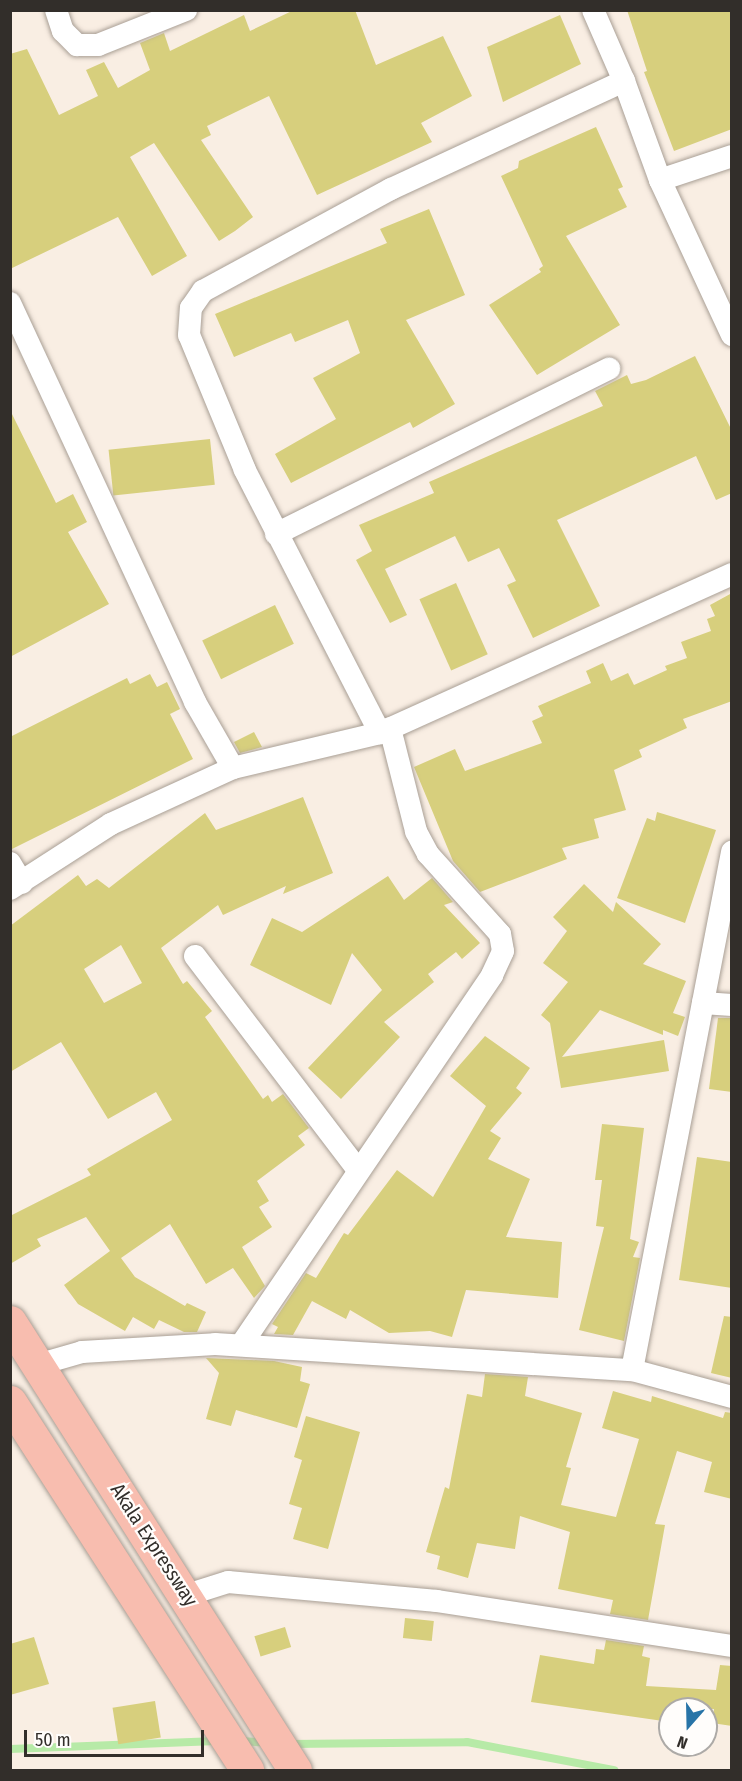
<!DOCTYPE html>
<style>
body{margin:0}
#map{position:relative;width:742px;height:1781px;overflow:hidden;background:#f9eee3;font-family:"Fira Sans Condensed",sans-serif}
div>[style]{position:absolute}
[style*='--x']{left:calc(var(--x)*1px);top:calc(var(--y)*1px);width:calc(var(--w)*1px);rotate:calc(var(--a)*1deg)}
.stream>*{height:8px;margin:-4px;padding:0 4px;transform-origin:4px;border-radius:4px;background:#b7eaa7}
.building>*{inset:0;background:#d7cf7d;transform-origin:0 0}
.roads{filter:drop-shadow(0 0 2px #a99f95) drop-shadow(0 0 2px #a99f95)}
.minor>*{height:22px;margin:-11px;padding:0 11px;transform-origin:11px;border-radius:11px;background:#fff}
.primary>*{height:33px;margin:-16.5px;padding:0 16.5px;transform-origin:16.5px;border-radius:16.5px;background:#f8bdaf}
span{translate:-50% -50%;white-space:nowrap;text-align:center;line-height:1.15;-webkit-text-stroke:4.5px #fffdfb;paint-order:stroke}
.street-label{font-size:20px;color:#322e2a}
.frame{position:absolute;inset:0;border:12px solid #322e2a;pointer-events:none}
.north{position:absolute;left:658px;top:1697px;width:60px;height:60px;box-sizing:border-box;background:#fffdfb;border:2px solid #adaaa7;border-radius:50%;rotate:200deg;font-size:16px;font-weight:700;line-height:24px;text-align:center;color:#322e2a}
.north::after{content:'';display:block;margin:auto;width:21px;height:27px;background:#2874a7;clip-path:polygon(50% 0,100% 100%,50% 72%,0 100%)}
.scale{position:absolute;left:24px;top:1730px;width:180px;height:27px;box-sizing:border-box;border:3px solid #322e2a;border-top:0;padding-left:8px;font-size:18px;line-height:21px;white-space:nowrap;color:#322e2a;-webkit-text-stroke:4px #fffdfb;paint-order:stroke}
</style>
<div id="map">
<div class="stream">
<div style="--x:241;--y:1741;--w:27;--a:4"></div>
<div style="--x:289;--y:1744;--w:178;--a:-0.6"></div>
<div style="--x:467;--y:1742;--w:150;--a:10.8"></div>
<div style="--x:10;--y:1749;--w:207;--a:-2.2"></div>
</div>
<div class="building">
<div style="clip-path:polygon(294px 10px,355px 10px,376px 65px,443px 36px,472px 96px,421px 123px,432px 142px,317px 195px,269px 96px,207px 126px,211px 135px,201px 140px,253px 217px,235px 231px,219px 241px,154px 143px,130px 157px,187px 256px,152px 276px,118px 217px,10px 269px,10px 54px,27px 49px,59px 115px,98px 96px,86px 70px,104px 62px,118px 88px,150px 70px,140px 43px,164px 33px,170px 51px,244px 15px,250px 31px)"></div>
<div style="clip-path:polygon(627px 10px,732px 10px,732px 129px,674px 151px,644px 72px,647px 71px)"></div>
<div style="clip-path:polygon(560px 15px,581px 64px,503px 102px,487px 47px)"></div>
<div style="clip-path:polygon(596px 127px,623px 187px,618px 189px,627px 207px,566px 236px,620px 325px,537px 375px,489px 305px,541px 272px,539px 269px,543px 266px,501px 176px,518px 168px,519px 161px)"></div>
<div style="clip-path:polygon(429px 209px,465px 295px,406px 320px,455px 404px,413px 428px,410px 422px,291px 483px,275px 454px,336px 419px,313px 378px,360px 353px,348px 320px,295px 342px,291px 333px,234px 357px,215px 314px,387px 243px,380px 229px)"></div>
<div style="clip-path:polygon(695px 356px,732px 431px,732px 493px,716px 500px,696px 456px,557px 520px,600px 606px,533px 638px,507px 585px,516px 581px,499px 548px,468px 562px,455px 536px,385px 569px,407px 615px,390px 623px,356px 560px,372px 551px,359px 525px,434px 493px,429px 482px,603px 406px,595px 391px,627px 375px,631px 384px,646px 380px)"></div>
<div style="clip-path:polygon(10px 410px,56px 503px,73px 494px,87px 522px,68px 532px,109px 604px,10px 657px)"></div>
<div style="left:210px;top:439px;width:46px;height:102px;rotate:84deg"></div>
<div style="left:456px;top:583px;width:78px;height:40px;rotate:66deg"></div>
<div style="clip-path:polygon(732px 593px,732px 701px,683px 719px,687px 728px,639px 750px,642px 757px,614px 770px,626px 810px,594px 819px,599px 838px,562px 848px,567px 859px,480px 892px,453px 861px,414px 767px,455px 749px,465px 771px,542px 743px,532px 721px,543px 716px,538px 706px,591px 683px,586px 671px,603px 663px,611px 681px,628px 673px,634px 685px,667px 670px,665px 666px,687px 658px,681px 642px,711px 631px,707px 619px,715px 616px,710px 605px)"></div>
<div style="left:275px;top:605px;width:43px;height:81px;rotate:64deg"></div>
<div style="clip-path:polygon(150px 674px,157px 687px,167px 682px,180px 709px,170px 714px,193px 759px,10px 850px,10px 737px,127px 678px,130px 684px)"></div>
<div style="clip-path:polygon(254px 732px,262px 747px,240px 753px,234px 742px)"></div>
<div style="clip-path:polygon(evenodd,303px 797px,333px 873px,283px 894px,286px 886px,223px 915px,218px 905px,161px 948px,183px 984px,187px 981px,212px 1011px,205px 1017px,263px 1099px,268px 1095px,272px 1102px,283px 1094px,309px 1128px,298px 1136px,305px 1145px,257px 1181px,269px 1201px,259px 1207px,272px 1227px,242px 1247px,265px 1286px,254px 1298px,233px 1268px,206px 1284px,170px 1224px,121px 1258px,135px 1277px,185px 1306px,187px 1303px,206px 1312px,197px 1332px,184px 1332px,159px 1320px,154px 1329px,133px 1317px,125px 1331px,78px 1304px,64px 1285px,110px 1251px,86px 1217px,37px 1239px,41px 1246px,10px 1264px,10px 1216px,91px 1175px,87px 1169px,172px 1120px,156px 1092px,108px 1119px,61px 1042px,10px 1072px,10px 926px,78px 875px,86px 886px,97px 879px,109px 888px,205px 813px,216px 830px,303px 797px,121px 945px,142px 983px,104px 1003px,84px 969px,121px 945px)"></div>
<div style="clip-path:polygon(657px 812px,716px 830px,685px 923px,617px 898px,647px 818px,655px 821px)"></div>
<div style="clip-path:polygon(388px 876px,404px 900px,432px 878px,453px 902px,444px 905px,480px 943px,462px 959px,456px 952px,428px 974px,434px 982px,384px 1022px,400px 1037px,341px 1099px,308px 1068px,382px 990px,352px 953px,331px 1005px,250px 965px,272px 918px,302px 932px)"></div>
<div style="clip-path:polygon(584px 884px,613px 912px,616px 902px,661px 944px,643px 964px,686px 981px,673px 1013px,685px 1017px,678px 1036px,663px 1030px,663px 1035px,600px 1010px,562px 1057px,664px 1040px,669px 1071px,561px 1088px,550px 1023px,541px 1015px,568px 982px,543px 963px,567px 931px,553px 917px)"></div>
<div style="clip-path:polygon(718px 1018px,732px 1018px,732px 1092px,709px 1089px)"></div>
<div style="clip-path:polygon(485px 1036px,530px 1068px,516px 1088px,522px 1093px,490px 1131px,501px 1138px,488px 1159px,530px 1179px,506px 1237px,562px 1242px,558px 1298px,466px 1290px,452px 1337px,430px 1331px,389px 1333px,350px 1310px,346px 1319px,312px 1301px,293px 1335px,274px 1334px,278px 1327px,272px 1324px,306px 1273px,316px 1278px,344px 1233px,348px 1235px,397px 1170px,433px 1197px,486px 1106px,450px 1076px)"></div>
<div style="clip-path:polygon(602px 1124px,644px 1128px,630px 1239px,639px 1242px,633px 1257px,640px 1258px,624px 1341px,579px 1330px,604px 1227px,596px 1226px,602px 1180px,595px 1180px)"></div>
<div style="clip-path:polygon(697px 1157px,732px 1162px,732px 1288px,679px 1280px)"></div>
<div style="clip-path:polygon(724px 1316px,732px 1317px,732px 1378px,711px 1373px)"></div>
<div style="clip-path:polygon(206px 1358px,274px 1361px,302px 1367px,300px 1381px,310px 1384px,297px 1428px,236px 1410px,231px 1426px,206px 1419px,219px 1373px)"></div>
<div style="clip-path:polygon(485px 1374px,528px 1377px,525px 1396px,582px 1413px,566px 1467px,571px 1468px,561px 1505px,616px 1517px,639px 1439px,602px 1428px,613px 1391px,651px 1402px,652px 1396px,723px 1418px,725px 1412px,732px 1413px,732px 1499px,704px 1492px,712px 1462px,677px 1451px,655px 1524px,665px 1525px,648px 1620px,610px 1614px,613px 1600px,558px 1589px,570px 1532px,520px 1516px,515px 1549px,477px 1543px,468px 1578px,437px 1569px,440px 1556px,426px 1552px,445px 1487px,449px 1489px,467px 1394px,482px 1397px)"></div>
<div style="clip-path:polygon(306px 1416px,360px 1432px,328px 1549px,293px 1539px,302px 1508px,289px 1504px,302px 1460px,294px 1457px)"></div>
<div style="left:405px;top:1618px;width:29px;height:20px;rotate:6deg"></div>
<div style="left:285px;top:1627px;width:21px;height:32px;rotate:73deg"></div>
<div style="clip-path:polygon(34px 1637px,49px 1684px,10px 1695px,10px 1644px)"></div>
<div style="clip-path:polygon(606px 1640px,644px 1646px,642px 1656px,650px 1658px,646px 1686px,716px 1690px,720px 1665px,732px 1666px,732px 1726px,712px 1723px,714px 1709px,670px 1709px,670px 1722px,531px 1702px,540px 1655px,594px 1664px,596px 1649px,604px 1650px)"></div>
<div style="left:155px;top:1701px;width:37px;height:43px;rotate:81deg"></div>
</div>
<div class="roads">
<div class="minor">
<div style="--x:56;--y:10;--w:22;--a:72"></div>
<div style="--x:63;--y:31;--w:20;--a:45"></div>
<div style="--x:77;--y:45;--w:21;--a:0"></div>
<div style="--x:98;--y:45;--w:95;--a:-21.7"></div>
<div style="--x:593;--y:10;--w:77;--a:66.4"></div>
<div style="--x:624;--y:81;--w:105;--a:70"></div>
<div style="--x:660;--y:180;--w:171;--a:65.1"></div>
<div style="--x:660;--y:180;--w:76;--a:-18.4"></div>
<div style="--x:10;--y:303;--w:440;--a:65.1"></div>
<div style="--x:195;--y:702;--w:76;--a:60.1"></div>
<div style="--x:276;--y:534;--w:372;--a:-26.4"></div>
<div style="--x:380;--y:733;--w:296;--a:-117.2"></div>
<div style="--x:245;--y:470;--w:146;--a:-112.5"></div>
<div style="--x:189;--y:335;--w:27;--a:-86"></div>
<div style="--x:191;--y:308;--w:21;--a:-55"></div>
<div style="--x:203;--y:291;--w:214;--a:-28.5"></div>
<div style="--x:391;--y:189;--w:257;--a:-24.9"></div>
<div style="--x:10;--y:863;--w:23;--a:59"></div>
<div style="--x:10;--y:889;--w:120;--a:-32.8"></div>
<div style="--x:111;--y:824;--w:134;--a:-24.7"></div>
<div style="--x:233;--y:768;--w:151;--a:-13.4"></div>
<div style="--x:380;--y:733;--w:386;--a:-24.3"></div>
<div style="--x:195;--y:956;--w:270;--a:52.7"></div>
<div style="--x:703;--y:1003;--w:29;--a:4"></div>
<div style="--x:241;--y:1345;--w:447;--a:-55.8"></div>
<div style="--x:492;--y:975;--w:26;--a:-65"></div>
<div style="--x:503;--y:951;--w:17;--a:-100"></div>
<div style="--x:500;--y:934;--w:108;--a:-132"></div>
<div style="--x:428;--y:854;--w:26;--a:-118"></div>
<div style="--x:416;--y:831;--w:106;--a:-104.2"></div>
<div style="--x:37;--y:1365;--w:47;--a:-16.1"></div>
<div style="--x:82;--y:1352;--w:133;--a:-3.4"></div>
<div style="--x:215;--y:1344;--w:418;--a:3.6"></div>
<div style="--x:632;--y:1370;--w:104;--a:15.1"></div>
<div style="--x:632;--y:1370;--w:528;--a:-79.07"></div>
<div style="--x:187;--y:1595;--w:43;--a:-17.6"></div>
<div style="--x:228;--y:1582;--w:210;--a:5.2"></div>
<div style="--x:437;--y:1601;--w:298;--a:8.7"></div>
</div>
<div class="primary">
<div style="--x:10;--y:1322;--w:531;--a:57.54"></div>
<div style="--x:10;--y:1402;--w:438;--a:57.2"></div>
</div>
</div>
<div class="street-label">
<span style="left:154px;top:1545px;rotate:57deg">Akala Expressway</span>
</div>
<div class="frame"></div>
<div class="north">N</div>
<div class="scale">50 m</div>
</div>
